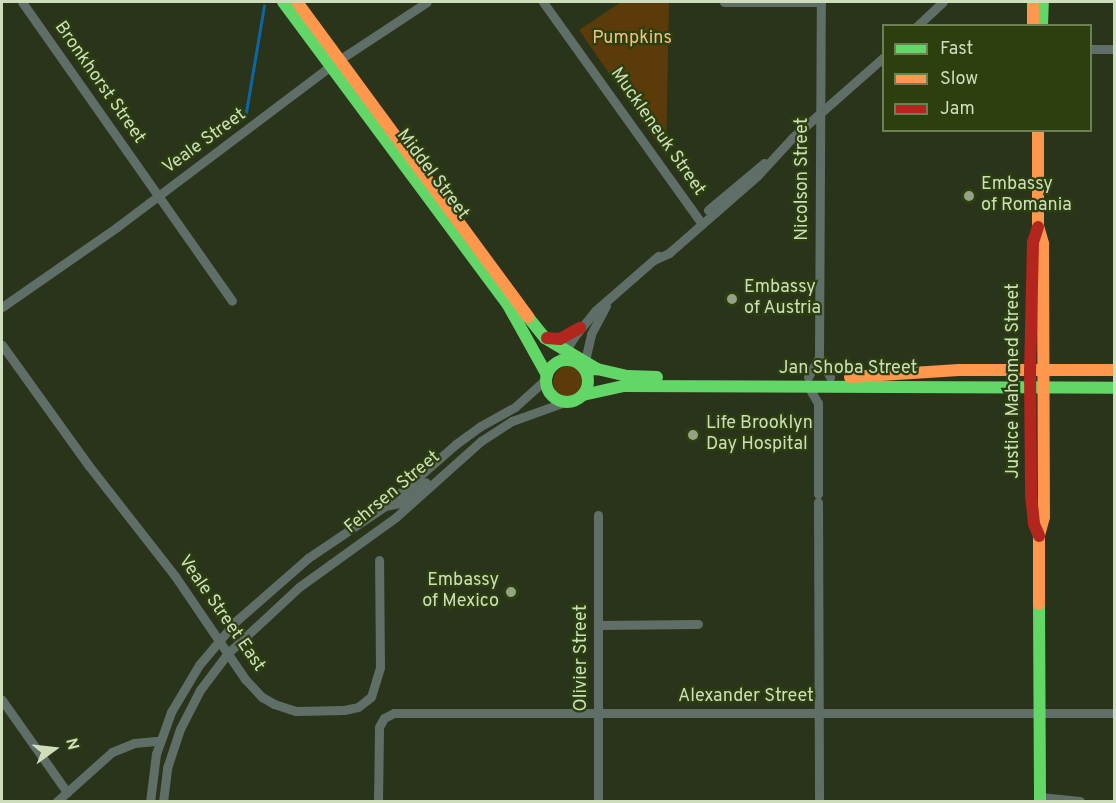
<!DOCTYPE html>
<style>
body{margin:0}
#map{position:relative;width:1116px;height:803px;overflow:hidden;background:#2a341a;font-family:Overpass,sans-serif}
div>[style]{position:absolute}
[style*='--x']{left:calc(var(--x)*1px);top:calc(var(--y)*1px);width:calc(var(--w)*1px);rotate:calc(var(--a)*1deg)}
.green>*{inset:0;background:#5b3b09}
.round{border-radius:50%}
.stream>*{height:3px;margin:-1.5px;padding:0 1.5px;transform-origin:1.5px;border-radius:1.5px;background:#0d67a5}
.street>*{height:9px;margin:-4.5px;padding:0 4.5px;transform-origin:4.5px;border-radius:4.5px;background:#606e68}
.fast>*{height:12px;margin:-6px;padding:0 6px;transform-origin:6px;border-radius:6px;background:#63d668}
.fast>.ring{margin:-6px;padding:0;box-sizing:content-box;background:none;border:12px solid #63d668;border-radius:50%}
.slow>*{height:12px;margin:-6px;padding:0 6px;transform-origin:6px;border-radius:6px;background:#ff974d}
.jam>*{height:12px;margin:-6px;padding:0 6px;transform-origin:6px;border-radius:6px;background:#b3261e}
.dots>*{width:16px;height:16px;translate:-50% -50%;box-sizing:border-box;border:3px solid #2c3f0f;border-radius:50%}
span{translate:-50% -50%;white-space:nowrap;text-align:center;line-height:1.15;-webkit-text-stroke:4.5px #2c3f0f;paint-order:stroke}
.park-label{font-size:18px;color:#f6bf82}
.street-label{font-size:18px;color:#cedebd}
.poi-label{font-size:18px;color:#cedebd}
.left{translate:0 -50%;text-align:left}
.right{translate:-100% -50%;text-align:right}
.frame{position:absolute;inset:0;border:3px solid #cedebd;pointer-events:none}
.legend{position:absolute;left:882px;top:24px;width:210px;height:108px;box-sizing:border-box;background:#2c3f0f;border:2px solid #6d7f55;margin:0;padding:8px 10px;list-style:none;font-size:18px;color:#cedebd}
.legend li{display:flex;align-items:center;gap:12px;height:30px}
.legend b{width:30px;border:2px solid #6d7f55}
.north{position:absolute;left:24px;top:719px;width:60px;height:60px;-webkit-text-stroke:4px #2c3f0f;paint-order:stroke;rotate:75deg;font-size:16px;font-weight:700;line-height:24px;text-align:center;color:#cedebd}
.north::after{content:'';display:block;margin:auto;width:21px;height:27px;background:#cedebd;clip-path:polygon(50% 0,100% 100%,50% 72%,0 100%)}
</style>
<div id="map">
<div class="green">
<div style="clip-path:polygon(621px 2px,669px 2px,666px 155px,579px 30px)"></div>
<div class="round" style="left:553px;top:366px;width:32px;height:32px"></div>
</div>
<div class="stream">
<div style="--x:246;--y:112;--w:108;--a:-80.4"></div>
</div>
<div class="street">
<div style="--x:22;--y:2;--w:365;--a:54.9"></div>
<div style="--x:543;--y:2;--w:273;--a:54.4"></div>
<div style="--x:724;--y:2;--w:97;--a:0"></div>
<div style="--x:917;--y:26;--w:35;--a:-43"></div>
<div style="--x:1090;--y:49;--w:24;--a:0"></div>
<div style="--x:708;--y:210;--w:73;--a:-40"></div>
<div style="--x:654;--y:260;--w:17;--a:-25"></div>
<div style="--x:669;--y:253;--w:118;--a:-41.2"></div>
<div style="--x:758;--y:175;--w:50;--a:-47.4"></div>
<div style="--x:792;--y:138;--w:123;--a:-41.4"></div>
<div style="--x:2;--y:307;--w:140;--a:-34.8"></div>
<div style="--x:117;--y:227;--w:278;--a:-37"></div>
<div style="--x:339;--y:60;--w:105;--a:-33.4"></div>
<div style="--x:2;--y:345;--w:149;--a:54.3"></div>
<div style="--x:89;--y:466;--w:140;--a:52"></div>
<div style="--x:175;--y:576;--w:125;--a:55.8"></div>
<div style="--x:245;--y:679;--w:25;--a:47"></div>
<div style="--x:262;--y:697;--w:14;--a:30"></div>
<div style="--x:274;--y:704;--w:23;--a:18"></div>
<div style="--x:296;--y:711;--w:48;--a:-1.2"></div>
<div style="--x:344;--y:710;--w:14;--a:-12"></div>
<div style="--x:358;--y:707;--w:16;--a:-38"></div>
<div style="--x:371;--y:697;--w:31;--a:-73"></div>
<div style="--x:380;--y:667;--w:107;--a:-90.5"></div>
<div style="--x:819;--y:357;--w:23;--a:61"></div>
<div style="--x:559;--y:361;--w:28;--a:-58"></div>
<div style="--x:574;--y:337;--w:33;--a:-51"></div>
<div style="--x:595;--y:311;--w:84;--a:-41.1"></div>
<div style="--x:584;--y:365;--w:32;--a:-77"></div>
<div style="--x:591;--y:334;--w:32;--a:-62"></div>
<div style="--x:808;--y:377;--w:23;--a:-61"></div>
<div style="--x:819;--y:357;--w:355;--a:-89.7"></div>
<div style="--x:808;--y:386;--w:20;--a:60"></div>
<div style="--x:818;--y:403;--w:91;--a:90"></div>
<div style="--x:818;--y:502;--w:300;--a:89.8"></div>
<div style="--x:385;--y:506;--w:15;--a:-11"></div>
<div style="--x:400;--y:503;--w:33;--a:-39"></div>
<div style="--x:598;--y:515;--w:287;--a:90"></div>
<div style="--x:598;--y:625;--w:100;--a:-0.6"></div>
<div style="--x:2;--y:700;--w:113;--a:54.8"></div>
<div style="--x:1040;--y:797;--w:40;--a:5.7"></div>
<div style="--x:56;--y:802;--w:75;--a:-41.8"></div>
<div style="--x:112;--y:752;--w:24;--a:-22"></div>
<div style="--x:134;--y:743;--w:25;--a:-5"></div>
<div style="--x:150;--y:802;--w:48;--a:-82.9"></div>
<div style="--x:156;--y:754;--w:45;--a:-70.3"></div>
<div style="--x:171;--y:712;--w:55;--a:-59.2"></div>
<div style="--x:199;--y:665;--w:57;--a:-49.9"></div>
<div style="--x:236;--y:621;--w:96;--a:-41.2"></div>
<div style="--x:308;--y:558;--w:93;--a:-34"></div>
<div style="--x:385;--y:506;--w:94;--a:-41.1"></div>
<div style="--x:456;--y:444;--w:29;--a:-36"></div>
<div style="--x:479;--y:427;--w:41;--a:-29.1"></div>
<div style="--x:515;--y:407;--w:42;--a:-42.1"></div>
<div style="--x:163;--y:802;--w:34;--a:-83"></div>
<div style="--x:167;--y:768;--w:41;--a:-71.6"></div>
<div style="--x:180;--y:729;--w:44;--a:-62.9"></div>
<div style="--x:200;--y:690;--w:46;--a:-52.9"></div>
<div style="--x:228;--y:653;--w:97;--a:-42.9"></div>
<div style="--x:299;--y:587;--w:120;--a:-35.8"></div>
<div style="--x:396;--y:517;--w:114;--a:-41.8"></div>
<div style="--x:481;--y:441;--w:37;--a:-33"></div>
<div style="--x:512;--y:421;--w:56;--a:-19.7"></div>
<div style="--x:378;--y:802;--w:75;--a:-89.2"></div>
<div style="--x:379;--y:727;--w:10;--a:-61"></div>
<div style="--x:384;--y:718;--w:11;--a:-27"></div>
<div style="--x:394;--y:713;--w:720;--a:0"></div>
</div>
<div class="fast">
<div style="--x:283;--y:2;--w:377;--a:53.4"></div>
<div style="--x:508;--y:305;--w:80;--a:60.9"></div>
<div style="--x:1042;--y:26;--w:24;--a:-88"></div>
<div style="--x:528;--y:317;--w:27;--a:51"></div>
<div style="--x:545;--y:338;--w:61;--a:30.8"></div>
<div class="ring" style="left:546px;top:360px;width:30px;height:30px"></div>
<div style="--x:585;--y:370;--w:12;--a:-5"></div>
<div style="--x:597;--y:369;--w:31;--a:13"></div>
<div style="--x:627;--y:376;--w:30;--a:2"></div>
<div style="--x:583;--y:395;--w:42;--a:-12.4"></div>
<div style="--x:624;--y:386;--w:490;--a:0.2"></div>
<div style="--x:1039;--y:604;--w:198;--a:89.7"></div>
</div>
<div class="slow">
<div style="--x:297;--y:2;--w:391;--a:53.7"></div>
<div style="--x:1033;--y:2;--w:24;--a:90"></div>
<div style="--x:1038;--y:130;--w:96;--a:90"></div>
<div style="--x:1038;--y:226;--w:19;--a:74"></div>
<div style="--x:1043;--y:244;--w:273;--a:89.8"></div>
<div style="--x:1044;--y:517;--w:20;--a:105"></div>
<div style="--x:1039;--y:536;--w:68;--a:90"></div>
<div style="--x:850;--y:377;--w:109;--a:-3.7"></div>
<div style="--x:959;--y:370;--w:155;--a:0"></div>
</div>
<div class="jam">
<div style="--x:1038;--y:227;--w:16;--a:108"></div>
<div style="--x:1033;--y:242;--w:128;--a:91.3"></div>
<div style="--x:1030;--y:370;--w:125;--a:89.5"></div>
<div style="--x:1031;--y:495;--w:29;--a:84"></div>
<div style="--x:1034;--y:524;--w:13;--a:67"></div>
<div style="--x:547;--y:338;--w:13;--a:4"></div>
<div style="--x:560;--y:339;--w:23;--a:-29"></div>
</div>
<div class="dots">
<div style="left:969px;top:196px;background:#95a284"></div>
<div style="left:732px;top:299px;background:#95a284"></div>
<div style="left:693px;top:435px;background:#95a284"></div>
<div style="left:511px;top:592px;background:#95a284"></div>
</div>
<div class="park-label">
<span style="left:632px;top:39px">Pumpkins</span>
</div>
<div class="street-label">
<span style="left:99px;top:83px;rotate:55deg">Bronkhorst Street</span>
<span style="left:657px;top:132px;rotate:55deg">Muckleneuk Street</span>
<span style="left:205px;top:142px;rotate:-36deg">Veale Street</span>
<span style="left:432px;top:175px;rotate:53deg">Middel Street</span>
<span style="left:803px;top:179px;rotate:-90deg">Nicolson Street</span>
<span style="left:848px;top:369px">Jan Shoba Street</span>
<span style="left:1014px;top:381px;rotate:-90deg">Justice Mahomed Street</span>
<span style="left:393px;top:493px;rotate:-40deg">Fehrsen Street</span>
<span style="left:221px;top:614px;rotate:55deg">Veale Street East</span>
<span style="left:582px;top:658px;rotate:-90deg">Olivier Street</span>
<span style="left:746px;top:697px">Alexander Street</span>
</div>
<div class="poi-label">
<span class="left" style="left:981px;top:196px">Embassy<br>of Romania</span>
<span class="left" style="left:744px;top:299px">Embassy<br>of Austria</span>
<span class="left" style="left:706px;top:435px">Life Brooklyn<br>Day Hospital</span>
<span class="right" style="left:499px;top:592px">Embassy<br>of Mexico</span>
</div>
<div class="frame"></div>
<ul class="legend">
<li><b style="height:8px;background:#63d668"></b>Fast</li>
<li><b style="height:8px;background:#ff974d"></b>Slow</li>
<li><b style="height:8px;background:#b3261e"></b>Jam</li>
</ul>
<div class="north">N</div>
</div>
